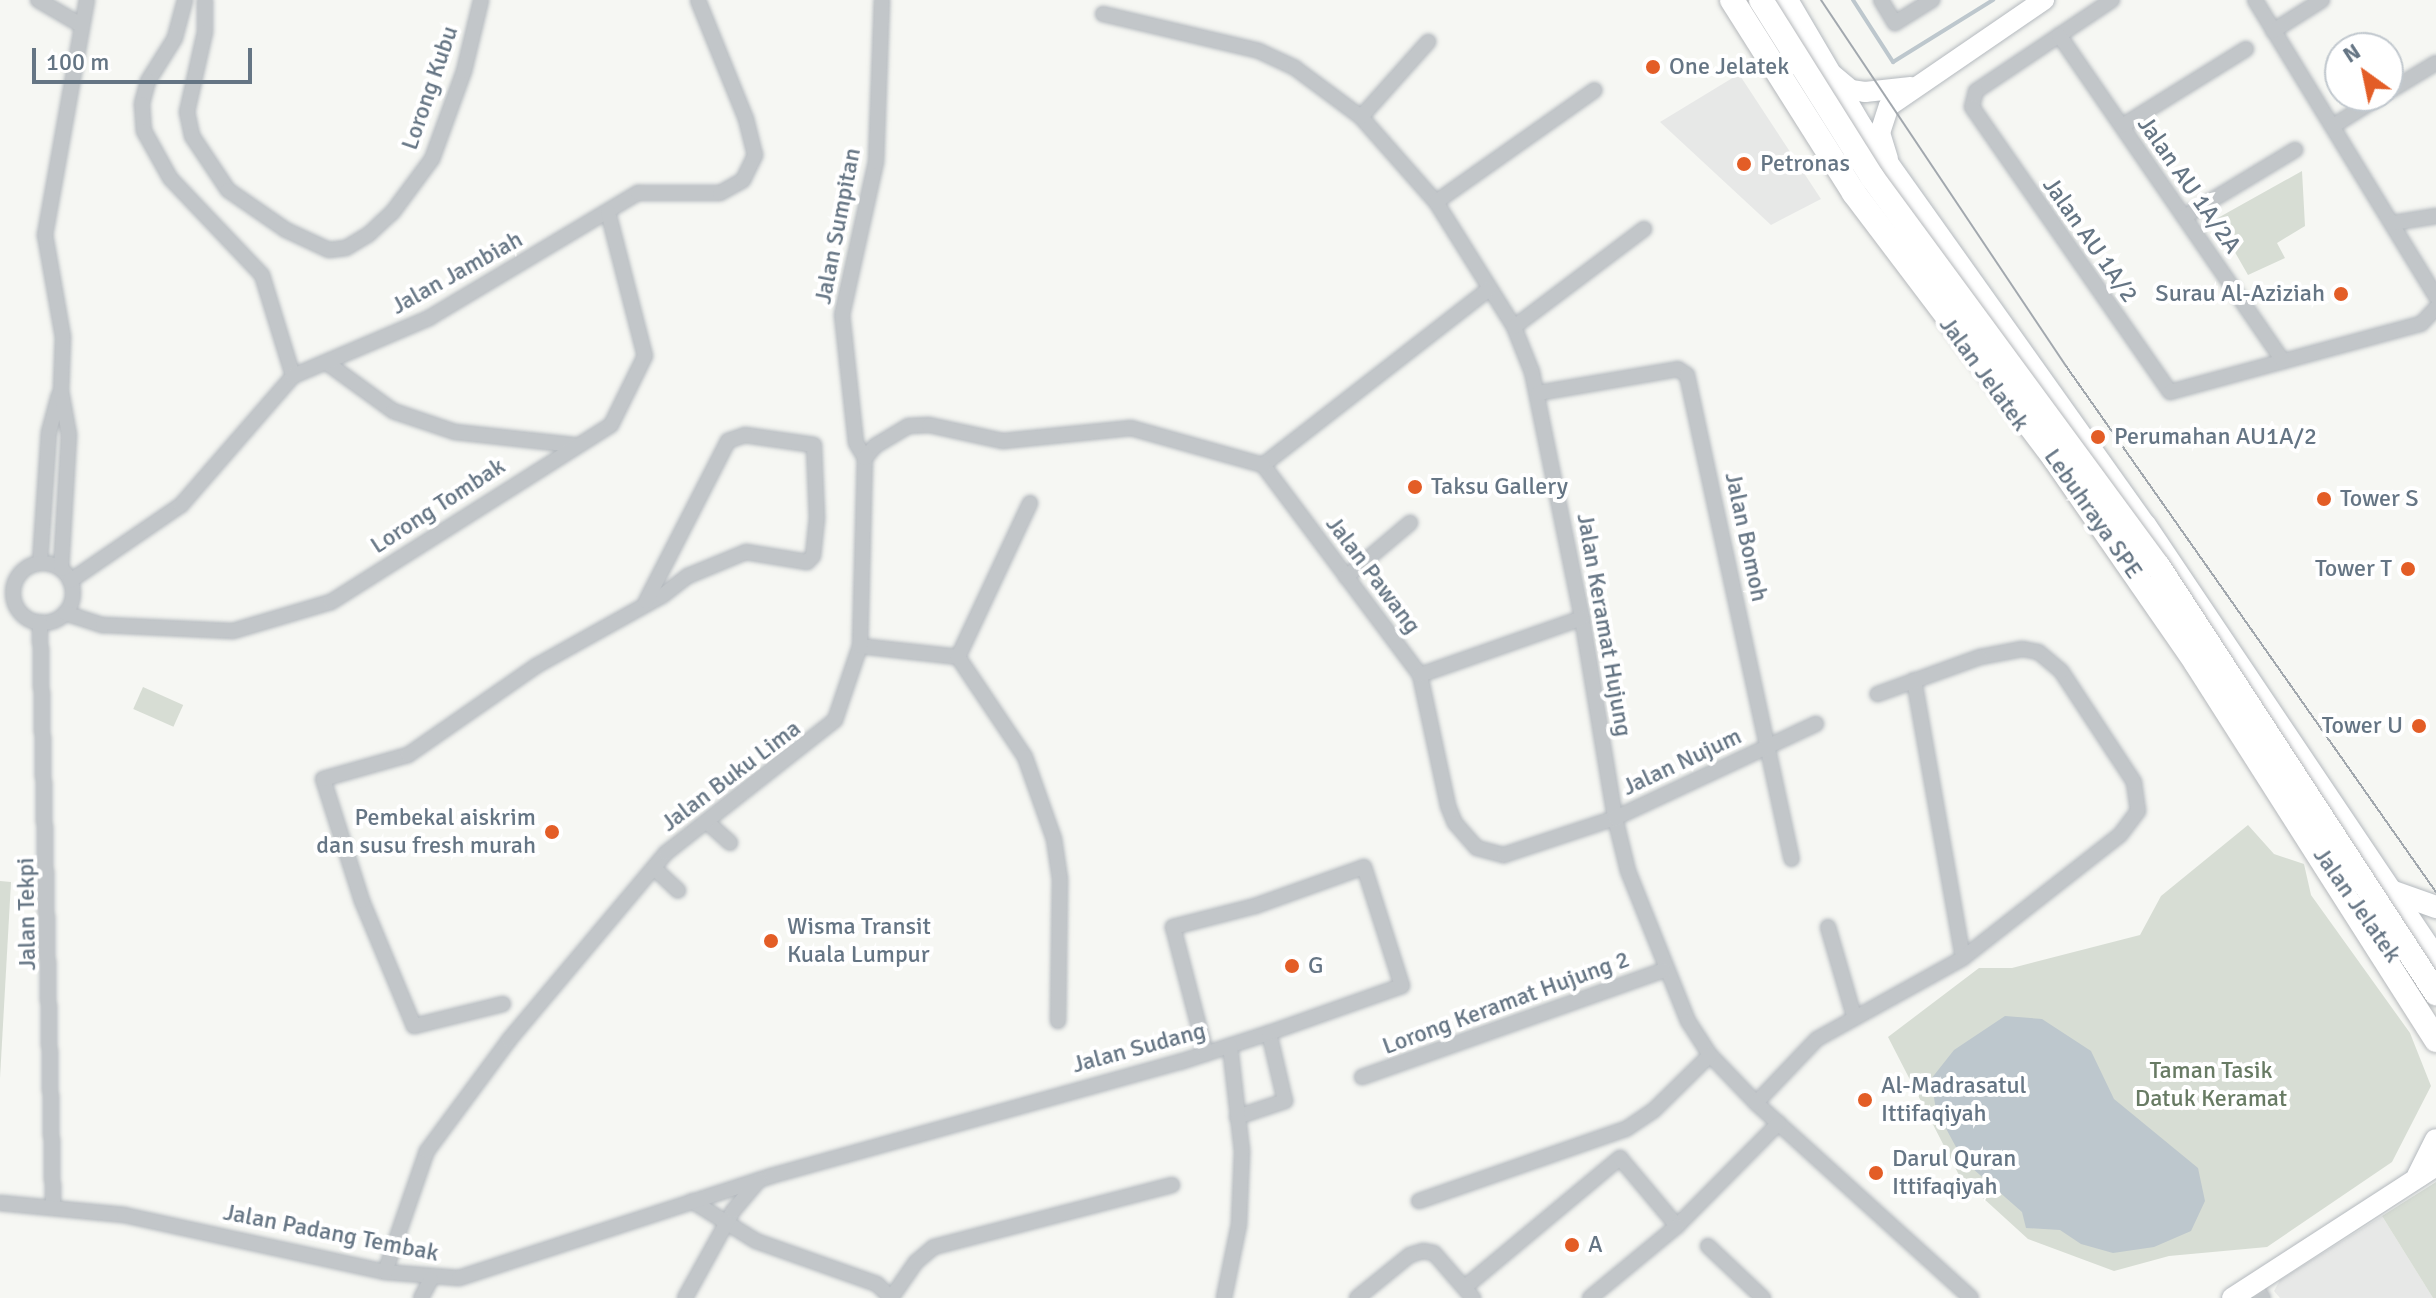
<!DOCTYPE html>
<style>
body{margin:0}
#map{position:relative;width:2436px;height:1298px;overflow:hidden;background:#f6f7f3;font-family:Signika,sans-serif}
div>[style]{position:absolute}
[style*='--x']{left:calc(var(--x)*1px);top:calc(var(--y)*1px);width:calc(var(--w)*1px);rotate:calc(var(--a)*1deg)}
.built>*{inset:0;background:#e7e8e7}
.green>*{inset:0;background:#d7ddd4;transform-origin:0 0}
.water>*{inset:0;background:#bdc7cd}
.stream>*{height:4px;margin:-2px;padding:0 2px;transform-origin:2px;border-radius:2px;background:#bdc7cd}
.roads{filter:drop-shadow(0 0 2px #b4b9be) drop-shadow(0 0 2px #b4b9be)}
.street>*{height:14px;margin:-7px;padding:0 7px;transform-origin:7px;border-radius:7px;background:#c2c6c9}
.street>.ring{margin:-7px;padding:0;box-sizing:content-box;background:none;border:14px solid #c2c6c9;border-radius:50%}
.secondary>*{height:20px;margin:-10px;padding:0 10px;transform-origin:10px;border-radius:10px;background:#fff}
.primary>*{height:22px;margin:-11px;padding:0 11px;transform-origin:11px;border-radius:11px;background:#fff}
.tram>*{height:2px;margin:-1px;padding:0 1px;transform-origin:1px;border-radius:1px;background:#a2a8ae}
.bridges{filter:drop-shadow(0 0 2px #b5b8bb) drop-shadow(0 0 2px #b5b8bb)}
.highway-bridge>*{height:24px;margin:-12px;padding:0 12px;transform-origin:12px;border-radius:12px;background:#fff}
.dots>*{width:22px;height:22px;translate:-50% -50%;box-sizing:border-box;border:4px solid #fff;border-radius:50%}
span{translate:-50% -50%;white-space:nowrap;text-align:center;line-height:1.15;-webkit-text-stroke:8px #fff;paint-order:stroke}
.poi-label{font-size:24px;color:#657584}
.left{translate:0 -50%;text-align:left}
.right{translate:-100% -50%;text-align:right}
.street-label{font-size:24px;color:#657584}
.park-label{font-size:24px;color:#687b64}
.north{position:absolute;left:2324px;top:32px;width:80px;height:80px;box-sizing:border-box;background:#fff;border:2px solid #c1c8ce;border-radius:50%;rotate:327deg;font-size:22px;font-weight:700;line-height:32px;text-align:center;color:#657584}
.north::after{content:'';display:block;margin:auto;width:28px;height:36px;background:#e35d26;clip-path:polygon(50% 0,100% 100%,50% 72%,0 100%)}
.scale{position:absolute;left:32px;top:48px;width:220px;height:36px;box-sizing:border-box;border:4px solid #657584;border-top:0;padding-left:10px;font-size:24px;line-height:28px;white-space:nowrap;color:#657584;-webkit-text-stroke:6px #fff;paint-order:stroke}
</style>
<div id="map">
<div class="built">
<div style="clip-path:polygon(1739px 74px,1821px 199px,1771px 225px,1660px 122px)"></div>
<div style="clip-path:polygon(2382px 1216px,2433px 1298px,2280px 1298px,2274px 1291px,2280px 1280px)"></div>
</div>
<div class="green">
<div style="clip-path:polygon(2302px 171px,2305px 226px,2277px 243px,2285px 258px,2248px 275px,2216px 219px)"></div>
<div style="left:143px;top:687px;width:44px;height:24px;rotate:24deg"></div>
<div style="clip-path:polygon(2248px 825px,2274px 854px,2304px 864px,2311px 895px,2410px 1033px,2431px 1086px,2392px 1162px,2267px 1247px,2169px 1256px,2114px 1271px,2028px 1239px,1960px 1177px,1888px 1037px,1979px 968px,2012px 968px,2140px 935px,2161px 896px)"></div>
<div style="clip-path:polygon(0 881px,11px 882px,0 1078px)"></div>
<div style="clip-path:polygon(2436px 1182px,2436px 1298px,2433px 1298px,2382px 1216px)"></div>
</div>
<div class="water">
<div style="clip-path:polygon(2005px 1016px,2042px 1019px,2091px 1051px,2114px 1099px,2198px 1168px,2205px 1201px,2191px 1231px,2154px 1247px,2113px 1253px,2081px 1244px,2060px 1230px,2026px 1228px,2022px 1212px,1963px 1160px,1936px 1110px,1931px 1079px,1954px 1050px)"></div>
</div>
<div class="stream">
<div style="--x:1853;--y:0;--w:74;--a:57.2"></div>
<div style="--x:1893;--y:62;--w:118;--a:-31.8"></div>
</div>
<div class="roads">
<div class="street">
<div style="--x:38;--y:0;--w:50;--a:30.2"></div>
<div style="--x:185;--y:0;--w:39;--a:105"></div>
<div style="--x:175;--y:38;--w:51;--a:122.1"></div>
<div style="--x:148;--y:81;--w:24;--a:105"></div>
<div style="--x:142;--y:104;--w:27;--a:86"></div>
<div style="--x:144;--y:131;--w:54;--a:61"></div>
<div style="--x:170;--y:178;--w:134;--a:46.5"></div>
<div style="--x:262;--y:275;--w:106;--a:72.9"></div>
<div style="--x:205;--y:0;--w:32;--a:90"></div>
<div style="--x:205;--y:32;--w:82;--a:102.7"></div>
<div style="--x:187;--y:112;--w:25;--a:78"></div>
<div style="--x:192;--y:136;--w:65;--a:56.3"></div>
<div style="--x:228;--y:190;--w:70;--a:34.6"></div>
<div style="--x:286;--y:230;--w:47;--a:24.9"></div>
<div style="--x:329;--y:250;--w:17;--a:-7"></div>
<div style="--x:346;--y:248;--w:26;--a:-31"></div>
<div style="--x:368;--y:235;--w:33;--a:-43"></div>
<div style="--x:392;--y:213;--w:67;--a:-53.5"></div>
<div style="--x:432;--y:159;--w:94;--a:-70"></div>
<div style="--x:464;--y:71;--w:73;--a:-76.5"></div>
<div style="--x:1881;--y:0;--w:27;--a:59"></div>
<div style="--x:1895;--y:23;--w:44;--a:-31.9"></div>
<div style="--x:2112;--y:0;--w:164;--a:146.2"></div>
<div style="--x:1976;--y:91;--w:16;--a:104"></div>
<div style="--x:1972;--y:107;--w:347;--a:55.2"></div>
<div style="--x:2170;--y:392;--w:260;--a:-15.2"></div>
<div style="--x:2421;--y:324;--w:22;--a:-47"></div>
<div style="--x:2255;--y:0;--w:347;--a:58.6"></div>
<div style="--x:1103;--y:14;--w:160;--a:13.3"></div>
<div style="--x:1259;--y:51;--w:40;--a:25"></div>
<div style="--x:1295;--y:68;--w:82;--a:36.6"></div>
<div style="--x:1361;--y:117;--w:113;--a:48.6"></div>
<div style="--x:1436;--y:202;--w:147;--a:58"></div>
<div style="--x:1514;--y:327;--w:48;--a:68.2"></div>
<div style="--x:1532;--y:372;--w:251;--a:78.5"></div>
<div style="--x:1582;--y:618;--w:203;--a:80.6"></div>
<div style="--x:1615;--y:818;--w:55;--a:76.2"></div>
<div style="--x:1628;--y:871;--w:162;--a:68.2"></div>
<div style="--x:1688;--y:1021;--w:40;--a:57.1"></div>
<div style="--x:1710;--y:1055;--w:66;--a:46.2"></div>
<div style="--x:1756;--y:1103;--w:290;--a:42.2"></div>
<div style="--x:2273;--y:31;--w:58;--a:-32.3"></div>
<div style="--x:2059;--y:35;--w:396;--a:55.5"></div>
<div style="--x:2388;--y:92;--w:56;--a:-31.1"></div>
<div style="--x:1361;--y:117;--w:101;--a:-48.2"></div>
<div style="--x:2122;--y:126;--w:146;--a:-31.8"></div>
<div style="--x:2333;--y:126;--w:57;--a:-32"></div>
<div style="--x:1436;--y:202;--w:194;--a:-35.2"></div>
<div style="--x:2184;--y:217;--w:130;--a:-31.1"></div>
<div style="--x:2393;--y:223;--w:44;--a:-9.2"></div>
<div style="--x:1514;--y:327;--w:163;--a:-37"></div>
<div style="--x:327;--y:363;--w:82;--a:36"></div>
<div style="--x:393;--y:411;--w:65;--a:18.7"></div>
<div style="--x:455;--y:432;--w:119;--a:6.3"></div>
<div style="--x:1538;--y:393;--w:142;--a:-9.7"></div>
<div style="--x:1678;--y:369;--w:11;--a:34"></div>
<div style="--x:1687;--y:375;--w:495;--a:77.8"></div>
<div style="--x:865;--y:458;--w:17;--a:-121"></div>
<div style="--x:856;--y:443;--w:129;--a:-96.2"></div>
<div style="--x:842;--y:315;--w:157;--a:-77.5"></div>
<div style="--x:876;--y:162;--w:162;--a:-87.9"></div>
<div style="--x:1263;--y:465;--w:262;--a:53.2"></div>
<div style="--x:1420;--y:675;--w:134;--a:77.9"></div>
<div style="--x:1448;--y:806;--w:18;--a:68"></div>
<div style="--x:1455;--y:823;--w:33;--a:49"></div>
<div style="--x:1477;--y:848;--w:28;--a:15"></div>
<div style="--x:1504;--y:855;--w:117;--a:-18.4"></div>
<div style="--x:1615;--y:818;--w:222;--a:-25.1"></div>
<div style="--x:1263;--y:465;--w:285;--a:-37.9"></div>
<div style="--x:40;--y:563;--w:131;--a:-86.1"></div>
<div style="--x:49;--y:432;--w:38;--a:-75"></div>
<div class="ring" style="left:13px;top:563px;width:46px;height:46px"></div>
<div style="--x:61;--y:569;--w:134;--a:-86.6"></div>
<div style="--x:69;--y:435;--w:45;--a:-100.3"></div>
<div style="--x:61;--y:391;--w:54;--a:-87.9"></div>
<div style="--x:63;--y:337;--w:104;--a:-100"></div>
<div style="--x:45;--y:235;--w:239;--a:-79.9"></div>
<div style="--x:1346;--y:577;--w:84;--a:-40.2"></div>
<div style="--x:70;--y:581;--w:135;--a:-34.4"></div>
<div style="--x:181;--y:505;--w:171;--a:-49"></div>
<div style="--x:293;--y:376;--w:148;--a:-23.1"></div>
<div style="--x:429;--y:318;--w:244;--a:-30.9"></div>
<div style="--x:638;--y:193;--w:82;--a:0"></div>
<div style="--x:720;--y:193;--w:26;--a:-29"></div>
<div style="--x:743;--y:180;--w:28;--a:-64"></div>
<div style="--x:755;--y:155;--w:37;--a:-104"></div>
<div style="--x:746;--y:119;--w:128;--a:-112"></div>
<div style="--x:65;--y:613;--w:40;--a:18"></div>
<div style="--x:103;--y:625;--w:130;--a:2.6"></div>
<div style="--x:233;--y:631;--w:102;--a:-16.5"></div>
<div style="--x:331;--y:602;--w:331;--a:-32.3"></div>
<div style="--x:611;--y:425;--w:77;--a:-63.8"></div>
<div style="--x:645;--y:356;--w:149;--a:-104.4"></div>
<div style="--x:40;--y:622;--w:584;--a:88.72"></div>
<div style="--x:860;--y:646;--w:99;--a:6.4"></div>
<div style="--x:958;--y:657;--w:120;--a:56.2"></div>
<div style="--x:1025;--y:757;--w:87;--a:70.5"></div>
<div style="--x:1054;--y:839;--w:40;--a:81.5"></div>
<div style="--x:1060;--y:879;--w:142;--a:90.8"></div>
<div style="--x:958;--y:657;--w:170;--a:-64.9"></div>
<div style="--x:1420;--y:675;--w:172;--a:-19.4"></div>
<div style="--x:1914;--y:680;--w:282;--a:80"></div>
<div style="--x:707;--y:822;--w:31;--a:42"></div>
<div style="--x:654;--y:868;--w:33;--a:43"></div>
<div style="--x:1828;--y:927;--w:93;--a:73.7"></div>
<div style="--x:503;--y:1004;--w:92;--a:166.1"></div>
<div style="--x:414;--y:1026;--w:135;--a:-112.6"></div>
<div style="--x:362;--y:901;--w:128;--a:-107.7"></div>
<div style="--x:323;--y:779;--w:88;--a:-15.8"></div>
<div style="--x:408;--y:755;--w:156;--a:-34.8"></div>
<div style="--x:536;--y:666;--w:144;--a:-29.1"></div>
<div style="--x:662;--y:596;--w:33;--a:-38"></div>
<div style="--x:688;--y:576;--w:63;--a:-22.5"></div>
<div style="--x:746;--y:552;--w:62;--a:9.3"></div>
<div style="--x:807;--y:562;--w:8;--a:-45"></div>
<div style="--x:813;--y:556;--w:38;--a:-84"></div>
<div style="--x:817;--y:518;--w:73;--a:-92.4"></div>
<div style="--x:814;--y:445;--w:70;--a:-171.8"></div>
<div style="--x:745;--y:435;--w:18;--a:161"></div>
<div style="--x:728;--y:441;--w:180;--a:117.1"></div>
<div style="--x:1362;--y:1077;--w:320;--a:-19.5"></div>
<div style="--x:1756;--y:1103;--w:88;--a:-46.4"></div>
<div style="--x:1817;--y:1039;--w:167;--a:-29"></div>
<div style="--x:1963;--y:958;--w:199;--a:-38.1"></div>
<div style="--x:2120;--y:835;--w:30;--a:-53"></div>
<div style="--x:2138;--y:811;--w:29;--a:-98"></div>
<div style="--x:2134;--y:782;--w:133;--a:-123.3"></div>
<div style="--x:2061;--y:671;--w:30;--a:-140"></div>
<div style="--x:2038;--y:652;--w:16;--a:-169"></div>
<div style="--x:2022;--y:649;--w:43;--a:169.2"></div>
<div style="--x:1980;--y:657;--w:109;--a:160.1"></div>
<div style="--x:1237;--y:1117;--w:51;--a:-18.4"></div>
<div style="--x:1285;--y:1101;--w:70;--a:-103.2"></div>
<div style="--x:692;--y:1201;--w:75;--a:32"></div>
<div style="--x:756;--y:1241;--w:128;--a:19.6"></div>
<div style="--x:877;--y:1284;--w:20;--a:45"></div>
<div style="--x:1419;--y:1201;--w:219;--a:-19.2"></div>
<div style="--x:1626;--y:1129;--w:32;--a:-34"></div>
<div style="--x:1653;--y:1111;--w:80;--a:-44.5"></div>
<div style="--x:0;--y:1203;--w:125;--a:5.5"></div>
<div style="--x:124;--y:1215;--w:267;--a:12.3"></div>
<div style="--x:385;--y:1272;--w:74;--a:4.6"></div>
<div style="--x:459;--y:1278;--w:328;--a:-18.1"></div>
<div style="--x:771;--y:1176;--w:425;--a:-15.6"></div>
<div style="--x:1180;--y:1062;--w:94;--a:-18"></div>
<div style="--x:1269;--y:1033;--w:141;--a:-19.5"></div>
<div style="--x:1402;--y:986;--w:125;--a:-107.7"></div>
<div style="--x:1364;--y:867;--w:116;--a:160.3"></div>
<div style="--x:1255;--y:906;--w:85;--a:165.6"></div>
<div style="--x:1173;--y:927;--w:131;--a:75.4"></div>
<div style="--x:1708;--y:1246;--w:76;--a:43.4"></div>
<div style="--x:385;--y:1272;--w:128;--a:-70.9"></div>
<div style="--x:427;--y:1151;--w:138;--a:-53.5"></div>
<div style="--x:509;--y:1040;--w:244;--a:-50"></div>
<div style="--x:666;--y:853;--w:215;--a:-38.2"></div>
<div style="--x:835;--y:720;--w:78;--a:-71.3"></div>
<div style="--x:860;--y:646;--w:188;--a:-88.5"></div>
<div style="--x:865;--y:458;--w:16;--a:-50"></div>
<div style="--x:875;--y:446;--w:39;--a:-31"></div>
<div style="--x:908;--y:426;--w:21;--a:-3"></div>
<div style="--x:929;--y:425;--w:76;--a:12.2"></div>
<div style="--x:1003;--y:441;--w:129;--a:-5.8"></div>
<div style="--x:1131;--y:428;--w:137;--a:15.7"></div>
<div style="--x:2251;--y:1284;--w:18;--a:49"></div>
<div style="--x:1465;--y:1287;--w:202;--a:-39.8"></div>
<div style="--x:1620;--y:1158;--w:89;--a:50"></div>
<div style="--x:1677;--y:1226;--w:145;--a:-45.3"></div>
<div style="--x:421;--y:1298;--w:21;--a:-62"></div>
<div style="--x:685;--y:1298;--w:99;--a:-61.1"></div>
<div style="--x:733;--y:1211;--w:40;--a:-50"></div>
<div style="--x:891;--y:1298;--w:44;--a:-55.2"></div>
<div style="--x:916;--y:1262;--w:23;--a:-40"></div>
<div style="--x:934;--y:1247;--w:246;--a:-14.6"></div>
<div style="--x:1224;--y:1298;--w:76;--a:-78.5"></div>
<div style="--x:1239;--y:1224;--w:73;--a:-87.6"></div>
<div style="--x:1242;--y:1151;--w:106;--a:-96.5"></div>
<div style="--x:1357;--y:1298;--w:68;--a:-39.1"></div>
<div style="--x:1410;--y:1255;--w:14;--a:-17"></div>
<div style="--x:1423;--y:1251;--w:11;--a:10"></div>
<div style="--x:1434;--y:1253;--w:60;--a:49.1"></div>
<div style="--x:1590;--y:1298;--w:113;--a:-39.6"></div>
</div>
<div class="secondary">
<div style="--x:1833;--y:75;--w:23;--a:40"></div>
<div style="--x:1851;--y:90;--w:14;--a:8"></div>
<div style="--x:1865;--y:92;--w:46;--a:-6.2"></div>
<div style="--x:1888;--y:159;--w:27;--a:-107"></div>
<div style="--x:1880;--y:133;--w:28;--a:-72"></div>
<div style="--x:1889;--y:106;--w:188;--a:-34.4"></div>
<div style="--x:2232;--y:1298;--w:243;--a:-32.9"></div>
</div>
<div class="primary">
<div style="--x:1787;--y:0;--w:146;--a:59.6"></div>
<div style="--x:1861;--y:126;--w:490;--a:54.6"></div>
<div style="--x:2145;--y:525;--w:522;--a:56.1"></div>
<div style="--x:2394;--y:892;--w:45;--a:19.7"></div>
<div style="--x:2418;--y:1176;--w:40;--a:-63.4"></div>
</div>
</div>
<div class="tram">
<div style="--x:1821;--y:0;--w:440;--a:56.2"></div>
<div style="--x:2066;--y:366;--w:643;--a:54.88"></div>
</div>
<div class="bridges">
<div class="highway-bridge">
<div style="--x:1732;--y:0;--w:228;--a:57.7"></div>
<div style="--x:1854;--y:193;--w:333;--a:52.9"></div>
<div style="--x:2055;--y:459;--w:248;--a:55.3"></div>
<div style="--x:2196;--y:663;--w:447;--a:57.5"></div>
<div style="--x:1761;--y:0;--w:209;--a:57.9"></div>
<div style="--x:1872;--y:177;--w:483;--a:53.7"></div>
<div style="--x:2158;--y:566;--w:510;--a:56.93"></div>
</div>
</div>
<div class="dots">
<div style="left:1653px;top:67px;background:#e35d26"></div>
<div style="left:1744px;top:164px;background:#e35d26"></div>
<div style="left:2341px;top:294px;background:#e35d26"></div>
<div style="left:2098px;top:437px;background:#e35d26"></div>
<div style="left:1415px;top:487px;background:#e35d26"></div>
<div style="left:2324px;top:499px;background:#e35d26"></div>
<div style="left:2408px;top:569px;background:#e35d26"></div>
<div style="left:2419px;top:726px;background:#e35d26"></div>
<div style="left:552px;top:832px;background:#e35d26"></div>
<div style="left:771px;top:941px;background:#e35d26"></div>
<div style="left:1292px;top:966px;background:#e35d26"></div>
<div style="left:1865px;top:1100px;background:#e35d26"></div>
<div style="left:1876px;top:1173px;background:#e35d26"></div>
<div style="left:1572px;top:1245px;background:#e35d26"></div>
</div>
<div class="poi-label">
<span class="left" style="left:1669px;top:67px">One Jelatek</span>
<span class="left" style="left:1760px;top:164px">Petronas</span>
<span class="right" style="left:2325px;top:294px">Surau Al-Aziziah</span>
<span class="left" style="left:2114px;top:437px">Perumahan AU1A/2</span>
<span class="left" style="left:1431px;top:487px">Taksu Gallery</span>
<span class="left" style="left:2340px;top:499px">Tower S</span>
<span class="right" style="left:2392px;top:569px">Tower T</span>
<span class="right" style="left:2403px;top:726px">Tower U</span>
<span class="right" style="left:536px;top:832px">Pembekal aiskrim<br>dan susu fresh murah</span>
<span class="left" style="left:787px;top:941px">Wisma Transit<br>Kuala Lumpur</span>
<span class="left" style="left:1308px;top:966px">G</span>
<span class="left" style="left:1881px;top:1100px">Al-Madrasatul<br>Ittifaqiyah</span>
<span class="left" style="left:1892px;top:1173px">Darul Quran<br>Ittifaqiyah</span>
<span class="left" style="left:1588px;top:1245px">A</span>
</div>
<div class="street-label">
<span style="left:430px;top:88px;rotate:-71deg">Lorong Kubu</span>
<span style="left:2189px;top:185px;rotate:55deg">Jalan AU 1A/2A</span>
<span style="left:838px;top:226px;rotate:-79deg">Jalan Sumpitan</span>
<span style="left:2090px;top:240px;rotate:55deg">Jalan AU 1A/2</span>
<span style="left:457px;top:273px;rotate:-29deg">Jalan Jambiah</span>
<span style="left:1984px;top:374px;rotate:54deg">Jalan Jelatek</span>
<span style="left:438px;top:506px;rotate:-33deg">Lorong Tombak</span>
<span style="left:2093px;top:514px;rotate:55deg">Lebuhraya SPE</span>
<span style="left:1746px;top:537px;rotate:78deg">Jalan Bomoh</span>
<span style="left:1373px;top:575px;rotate:53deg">Jalan Pawang</span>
<span style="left:1604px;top:625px;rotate:80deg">Jalan Keramat Hujung</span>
<span style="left:1682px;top:762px;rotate:-25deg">Jalan Nujum</span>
<span style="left:731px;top:776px;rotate:-37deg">Jalan Buku Lima</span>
<span style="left:2357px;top:905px;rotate:55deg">Jalan Jelatek</span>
<span style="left:27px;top:914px;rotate:-91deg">Jalan Tekpi</span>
<span style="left:1506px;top:1003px;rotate:-20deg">Lorong Keramat Hujung 2</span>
<span style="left:1139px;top:1048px;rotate:-15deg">Jalan Sudang</span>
<span style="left:331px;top:1233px;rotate:11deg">Jalan Padang Tembak</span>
</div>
<div class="park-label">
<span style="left:2211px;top:1085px">Taman Tasik<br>Datuk Keramat</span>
</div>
<div class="north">N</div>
<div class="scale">100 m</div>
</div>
